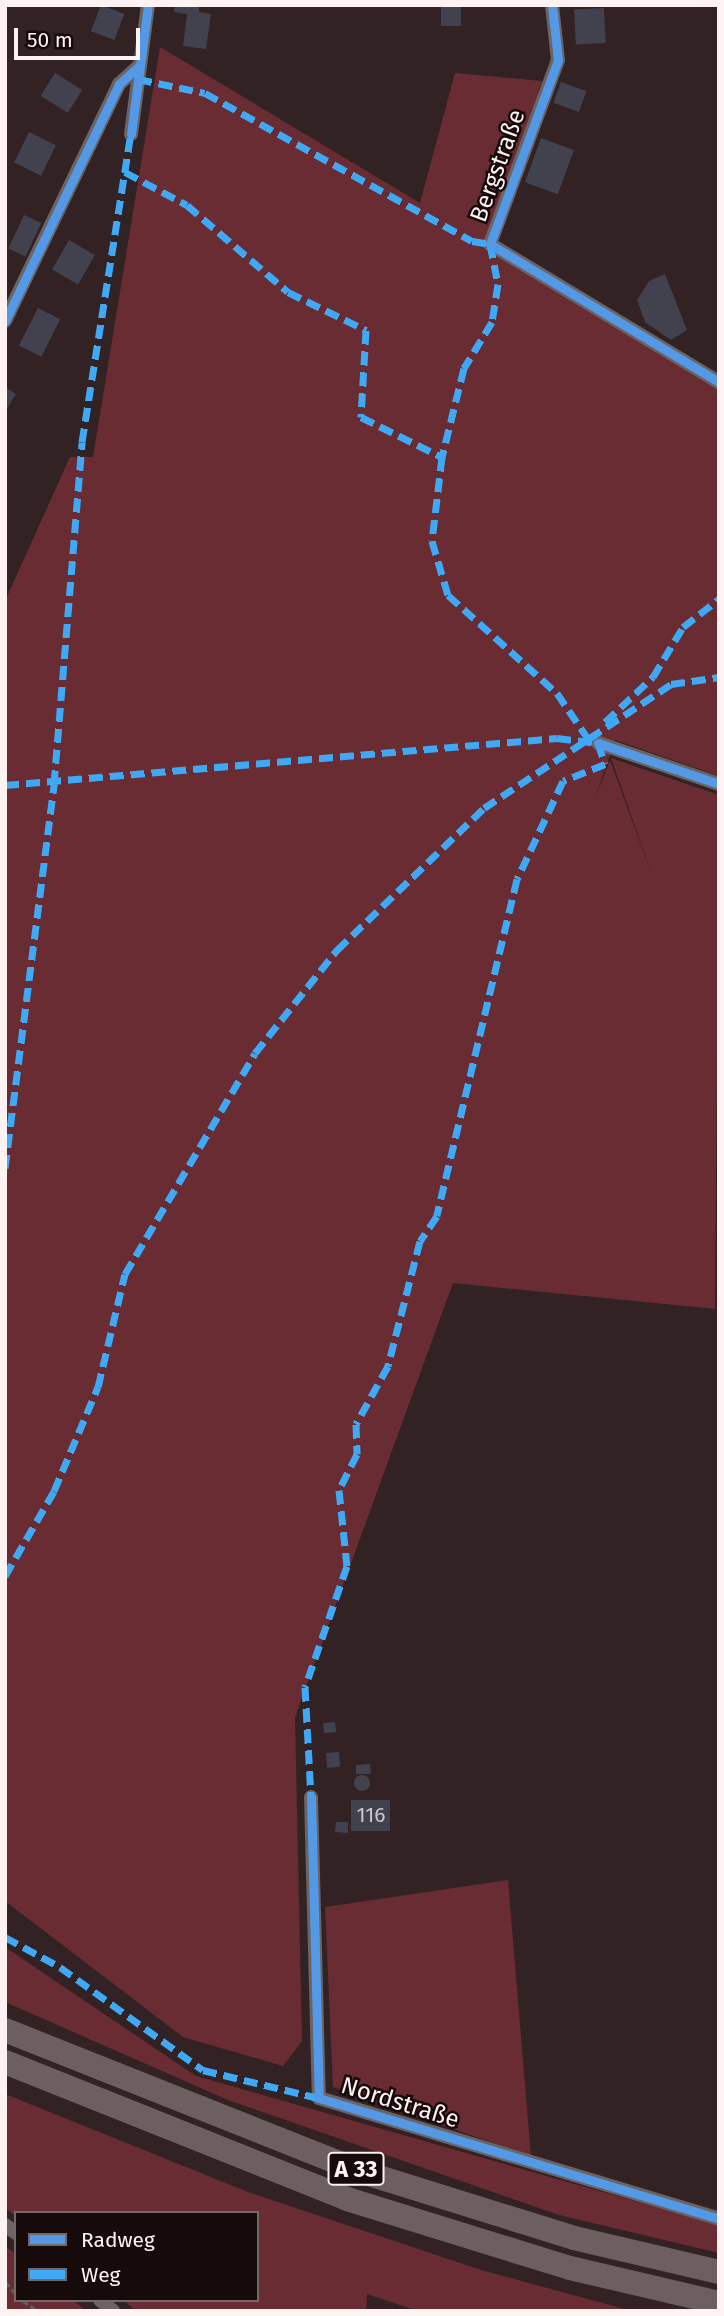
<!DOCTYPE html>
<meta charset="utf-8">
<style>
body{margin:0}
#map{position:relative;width:724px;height:2316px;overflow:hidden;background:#322223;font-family:"Fira Sans",sans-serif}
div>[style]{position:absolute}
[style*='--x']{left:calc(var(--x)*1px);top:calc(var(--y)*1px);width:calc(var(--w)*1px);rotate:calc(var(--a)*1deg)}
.green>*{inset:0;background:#682c32}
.building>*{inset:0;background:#41424d;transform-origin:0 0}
.round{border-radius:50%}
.path>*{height:2.5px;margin-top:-1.25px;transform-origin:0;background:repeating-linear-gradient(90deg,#655c5c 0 7px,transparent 0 10.5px)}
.minor>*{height:14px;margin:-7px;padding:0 7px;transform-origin:7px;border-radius:7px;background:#6b6364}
.motorway>*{height:24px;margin:-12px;padding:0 12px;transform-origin:12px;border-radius:12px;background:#6d5f60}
.quiet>*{height:7px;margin-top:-3.5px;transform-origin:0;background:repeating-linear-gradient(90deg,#3fa9f5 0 14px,transparent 0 21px)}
.cycleway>*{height:9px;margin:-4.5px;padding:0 4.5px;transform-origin:4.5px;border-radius:4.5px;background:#5399e6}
span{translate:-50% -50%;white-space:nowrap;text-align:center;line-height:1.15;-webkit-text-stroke:5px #170a0b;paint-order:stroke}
.number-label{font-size:21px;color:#cfc6c9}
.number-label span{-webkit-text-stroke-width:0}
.shield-label span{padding:2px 5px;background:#170a0b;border:2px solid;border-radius:5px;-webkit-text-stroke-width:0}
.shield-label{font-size:23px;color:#fef2f2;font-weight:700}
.street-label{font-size:24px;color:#fef2f2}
.frame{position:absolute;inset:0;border:7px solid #fef2f2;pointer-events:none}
.legend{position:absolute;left:14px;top:2211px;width:245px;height:91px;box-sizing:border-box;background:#170a0b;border:2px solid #736767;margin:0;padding:9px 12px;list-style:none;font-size:21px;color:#fef2f2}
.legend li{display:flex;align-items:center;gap:14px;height:35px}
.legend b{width:35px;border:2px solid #736767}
.scale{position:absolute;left:14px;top:28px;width:126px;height:32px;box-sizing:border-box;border:4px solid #fef2f2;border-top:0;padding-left:9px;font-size:21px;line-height:24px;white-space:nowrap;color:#fef2f2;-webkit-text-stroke:5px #170a0b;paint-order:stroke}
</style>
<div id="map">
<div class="green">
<div style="clip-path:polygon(160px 47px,420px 203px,455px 73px,542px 81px,490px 244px,719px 382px,719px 776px,615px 740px,595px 799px,610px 760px,653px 878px,611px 758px,719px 795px,715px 1309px,453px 1283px,295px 1717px,302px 2041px,283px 2066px,183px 2037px,5px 1901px,5px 601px,70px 457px,93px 457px)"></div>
<div style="clip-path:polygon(508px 1880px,531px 2156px,333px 2087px,325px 1907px)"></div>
<div style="clip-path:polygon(5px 1947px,196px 2076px,719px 2225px,719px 2253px,559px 2215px,228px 2100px,5px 2002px)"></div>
<div style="clip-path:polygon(5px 2094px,248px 2192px,481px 2270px,632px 2311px,418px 2311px,367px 2294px,366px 2311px,136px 2311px,123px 2300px,257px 2300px,257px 2213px,16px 2216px,5px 2208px)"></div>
<div style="clip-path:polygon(5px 2246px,16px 2254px,16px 2300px,73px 2300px,86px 2311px,5px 2311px)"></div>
</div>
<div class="building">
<div style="left:101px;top:5px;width:25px;height:28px;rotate:21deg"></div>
<div style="clip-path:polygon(175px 5px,199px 5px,199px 12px,211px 14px,206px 49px,183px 46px,187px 14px,174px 12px)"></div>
<div style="left:441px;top:5px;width:20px;height:21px"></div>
<div style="left:604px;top:8px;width:35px;height:30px;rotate:87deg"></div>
<div style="left:55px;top:73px;width:32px;height:27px;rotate:32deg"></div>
<div style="left:561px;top:82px;width:27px;height:22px;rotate:20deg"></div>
<div style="left:29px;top:132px;width:30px;height:34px;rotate:26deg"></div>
<div style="left:541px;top:138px;width:35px;height:47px;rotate:20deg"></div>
<div style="left:24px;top:215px;width:19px;height:37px;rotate:25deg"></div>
<div style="left:69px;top:240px;width:30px;height:34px;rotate:30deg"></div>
<div style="clip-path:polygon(665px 274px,687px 330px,671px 340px,645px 322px,637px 300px,649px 281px)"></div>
<div style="left:38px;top:308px;width:25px;height:42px;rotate:27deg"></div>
<div style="clip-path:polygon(5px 387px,16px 394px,5px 412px)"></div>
<div style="left:335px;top:1722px;width:10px;height:12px;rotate:84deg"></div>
<div style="left:339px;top:1752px;width:15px;height:13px;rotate:86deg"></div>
<div style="clip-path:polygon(370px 1764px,371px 1774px,356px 1774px,356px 1765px)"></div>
<div class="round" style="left:354px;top:1775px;width:16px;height:16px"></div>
<div style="left:351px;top:1800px;width:39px;height:31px"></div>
<div style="clip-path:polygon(336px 1822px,348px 1822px,348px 1833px,335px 1832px)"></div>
</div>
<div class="path">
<div style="--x:5;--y:2281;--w:17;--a:50"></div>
<div style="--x:22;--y:2300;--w:19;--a:35"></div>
</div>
<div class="minor">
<div style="--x:552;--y:5;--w:55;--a:83.8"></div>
<div style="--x:558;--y:60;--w:196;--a:110.3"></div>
<div style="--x:490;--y:244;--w:267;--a:31.1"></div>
<div style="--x:131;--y:134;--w:130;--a:-82.5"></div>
<div style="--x:5;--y:321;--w:263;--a:-64.3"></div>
<div style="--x:119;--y:84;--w:27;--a:-42"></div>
<div style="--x:598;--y:743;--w:128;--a:18.7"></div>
<div style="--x:311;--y:1797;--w:301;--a:88.5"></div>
<div style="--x:319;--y:2098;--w:418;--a:16.8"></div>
<div style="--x:5;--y:2225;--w:14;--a:36"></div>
<div style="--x:100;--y:2300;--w:17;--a:40"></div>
</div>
<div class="motorway">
<div style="--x:5;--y:2030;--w:378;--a:21.7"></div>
<div style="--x:356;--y:2170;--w:228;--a:17.3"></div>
<div style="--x:574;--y:2238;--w:149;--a:13.2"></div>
<div style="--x:5;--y:2062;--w:368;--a:21.8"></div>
<div style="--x:347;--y:2199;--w:233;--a:17.2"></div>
<div style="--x:570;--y:2268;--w:153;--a:13.2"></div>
</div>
<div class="quiet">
<div style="--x:138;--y:79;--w:68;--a:11.8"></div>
<div style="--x:205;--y:93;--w:305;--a:29"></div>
<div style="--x:472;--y:241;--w:18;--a:9"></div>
<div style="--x:490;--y:244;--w:41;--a:78.7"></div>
<div style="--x:498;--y:284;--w:38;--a:99"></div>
<div style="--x:492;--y:322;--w:54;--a:121.3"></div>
<div style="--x:464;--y:368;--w:92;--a:103.9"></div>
<div style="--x:442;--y:457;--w:85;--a:96.8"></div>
<div style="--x:432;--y:541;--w:56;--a:73.5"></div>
<div style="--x:448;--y:595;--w:147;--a:42"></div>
<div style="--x:557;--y:693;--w:57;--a:55.8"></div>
<div style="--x:125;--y:172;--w:70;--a:28"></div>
<div style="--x:187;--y:205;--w:133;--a:40.7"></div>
<div style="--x:288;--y:292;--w:87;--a:26"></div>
<div style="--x:366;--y:330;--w:87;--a:93.3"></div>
<div style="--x:361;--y:417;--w:90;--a:26.3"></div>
<div style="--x:605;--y:722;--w:66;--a:-43.2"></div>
<div style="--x:653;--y:677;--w:58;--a:-59"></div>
<div style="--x:683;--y:627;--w:46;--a:-37.9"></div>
<div style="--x:5;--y:785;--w:554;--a:-4.87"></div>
<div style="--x:557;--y:738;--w:41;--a:7"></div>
<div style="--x:598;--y:743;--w:22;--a:72"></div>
<div style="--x:605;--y:764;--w:45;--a:158"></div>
<div style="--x:563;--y:781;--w:108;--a:115.1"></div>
<div style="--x:517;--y:879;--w:346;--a:103.4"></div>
<div style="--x:437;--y:1216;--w:30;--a:124"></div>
<div style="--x:420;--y:1241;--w:129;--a:104.4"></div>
<div style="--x:388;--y:1366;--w:66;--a:118.9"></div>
<div style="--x:356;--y:1424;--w:30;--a:88"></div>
<div style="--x:357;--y:1454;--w:40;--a:116.6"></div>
<div style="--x:339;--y:1490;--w:76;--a:84"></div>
<div style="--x:347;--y:1566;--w:128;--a:109.1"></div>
<div style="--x:305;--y:1687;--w:110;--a:86.9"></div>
<div style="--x:5;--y:1168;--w:387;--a:-82.7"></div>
<div style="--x:54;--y:784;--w:343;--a:-85.3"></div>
<div style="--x:82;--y:442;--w:312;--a:-81"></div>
<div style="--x:5;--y:1576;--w:98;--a:-60"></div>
<div style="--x:54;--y:1491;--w:113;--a:-67.1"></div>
<div style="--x:98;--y:1387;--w:116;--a:-76.6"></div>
<div style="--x:125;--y:1274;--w:256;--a:-59.5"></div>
<div style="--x:255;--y:1053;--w:132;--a:-51.5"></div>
<div style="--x:337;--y:950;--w:204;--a:-44"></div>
<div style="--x:484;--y:808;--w:224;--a:-33.5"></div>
<div style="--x:671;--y:684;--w:49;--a:-8.3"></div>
<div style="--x:5;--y:1937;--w:63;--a:28.6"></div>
<div style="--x:60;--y:1967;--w:176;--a:35.8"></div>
<div style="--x:203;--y:2070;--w:119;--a:13.6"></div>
</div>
<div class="cycleway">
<div style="--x:552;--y:5;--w:55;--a:83.8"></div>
<div style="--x:558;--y:60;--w:196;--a:110.3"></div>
<div style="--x:490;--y:244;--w:267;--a:31.1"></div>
<div style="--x:131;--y:134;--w:130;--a:-82.5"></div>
<div style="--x:5;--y:321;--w:263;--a:-64.3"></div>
<div style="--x:119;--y:84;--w:27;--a:-42"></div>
<div style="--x:598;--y:743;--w:128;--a:18.7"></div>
<div style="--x:311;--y:1797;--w:301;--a:88.5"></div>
<div style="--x:319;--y:2098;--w:418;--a:16.8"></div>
</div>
<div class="number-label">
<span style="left:371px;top:1815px">116</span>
</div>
<div class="shield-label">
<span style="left:356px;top:2169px">A 33</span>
</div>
<div class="street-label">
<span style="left:498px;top:166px;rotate:-70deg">Bergstraße</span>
<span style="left:400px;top:2103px;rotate:17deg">Nordstraße</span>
</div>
<div class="frame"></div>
<ul class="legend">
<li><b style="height:9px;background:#5399e6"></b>Radweg</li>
<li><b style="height:9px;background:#3fa9f5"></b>Weg</li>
</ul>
<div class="scale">50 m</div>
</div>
